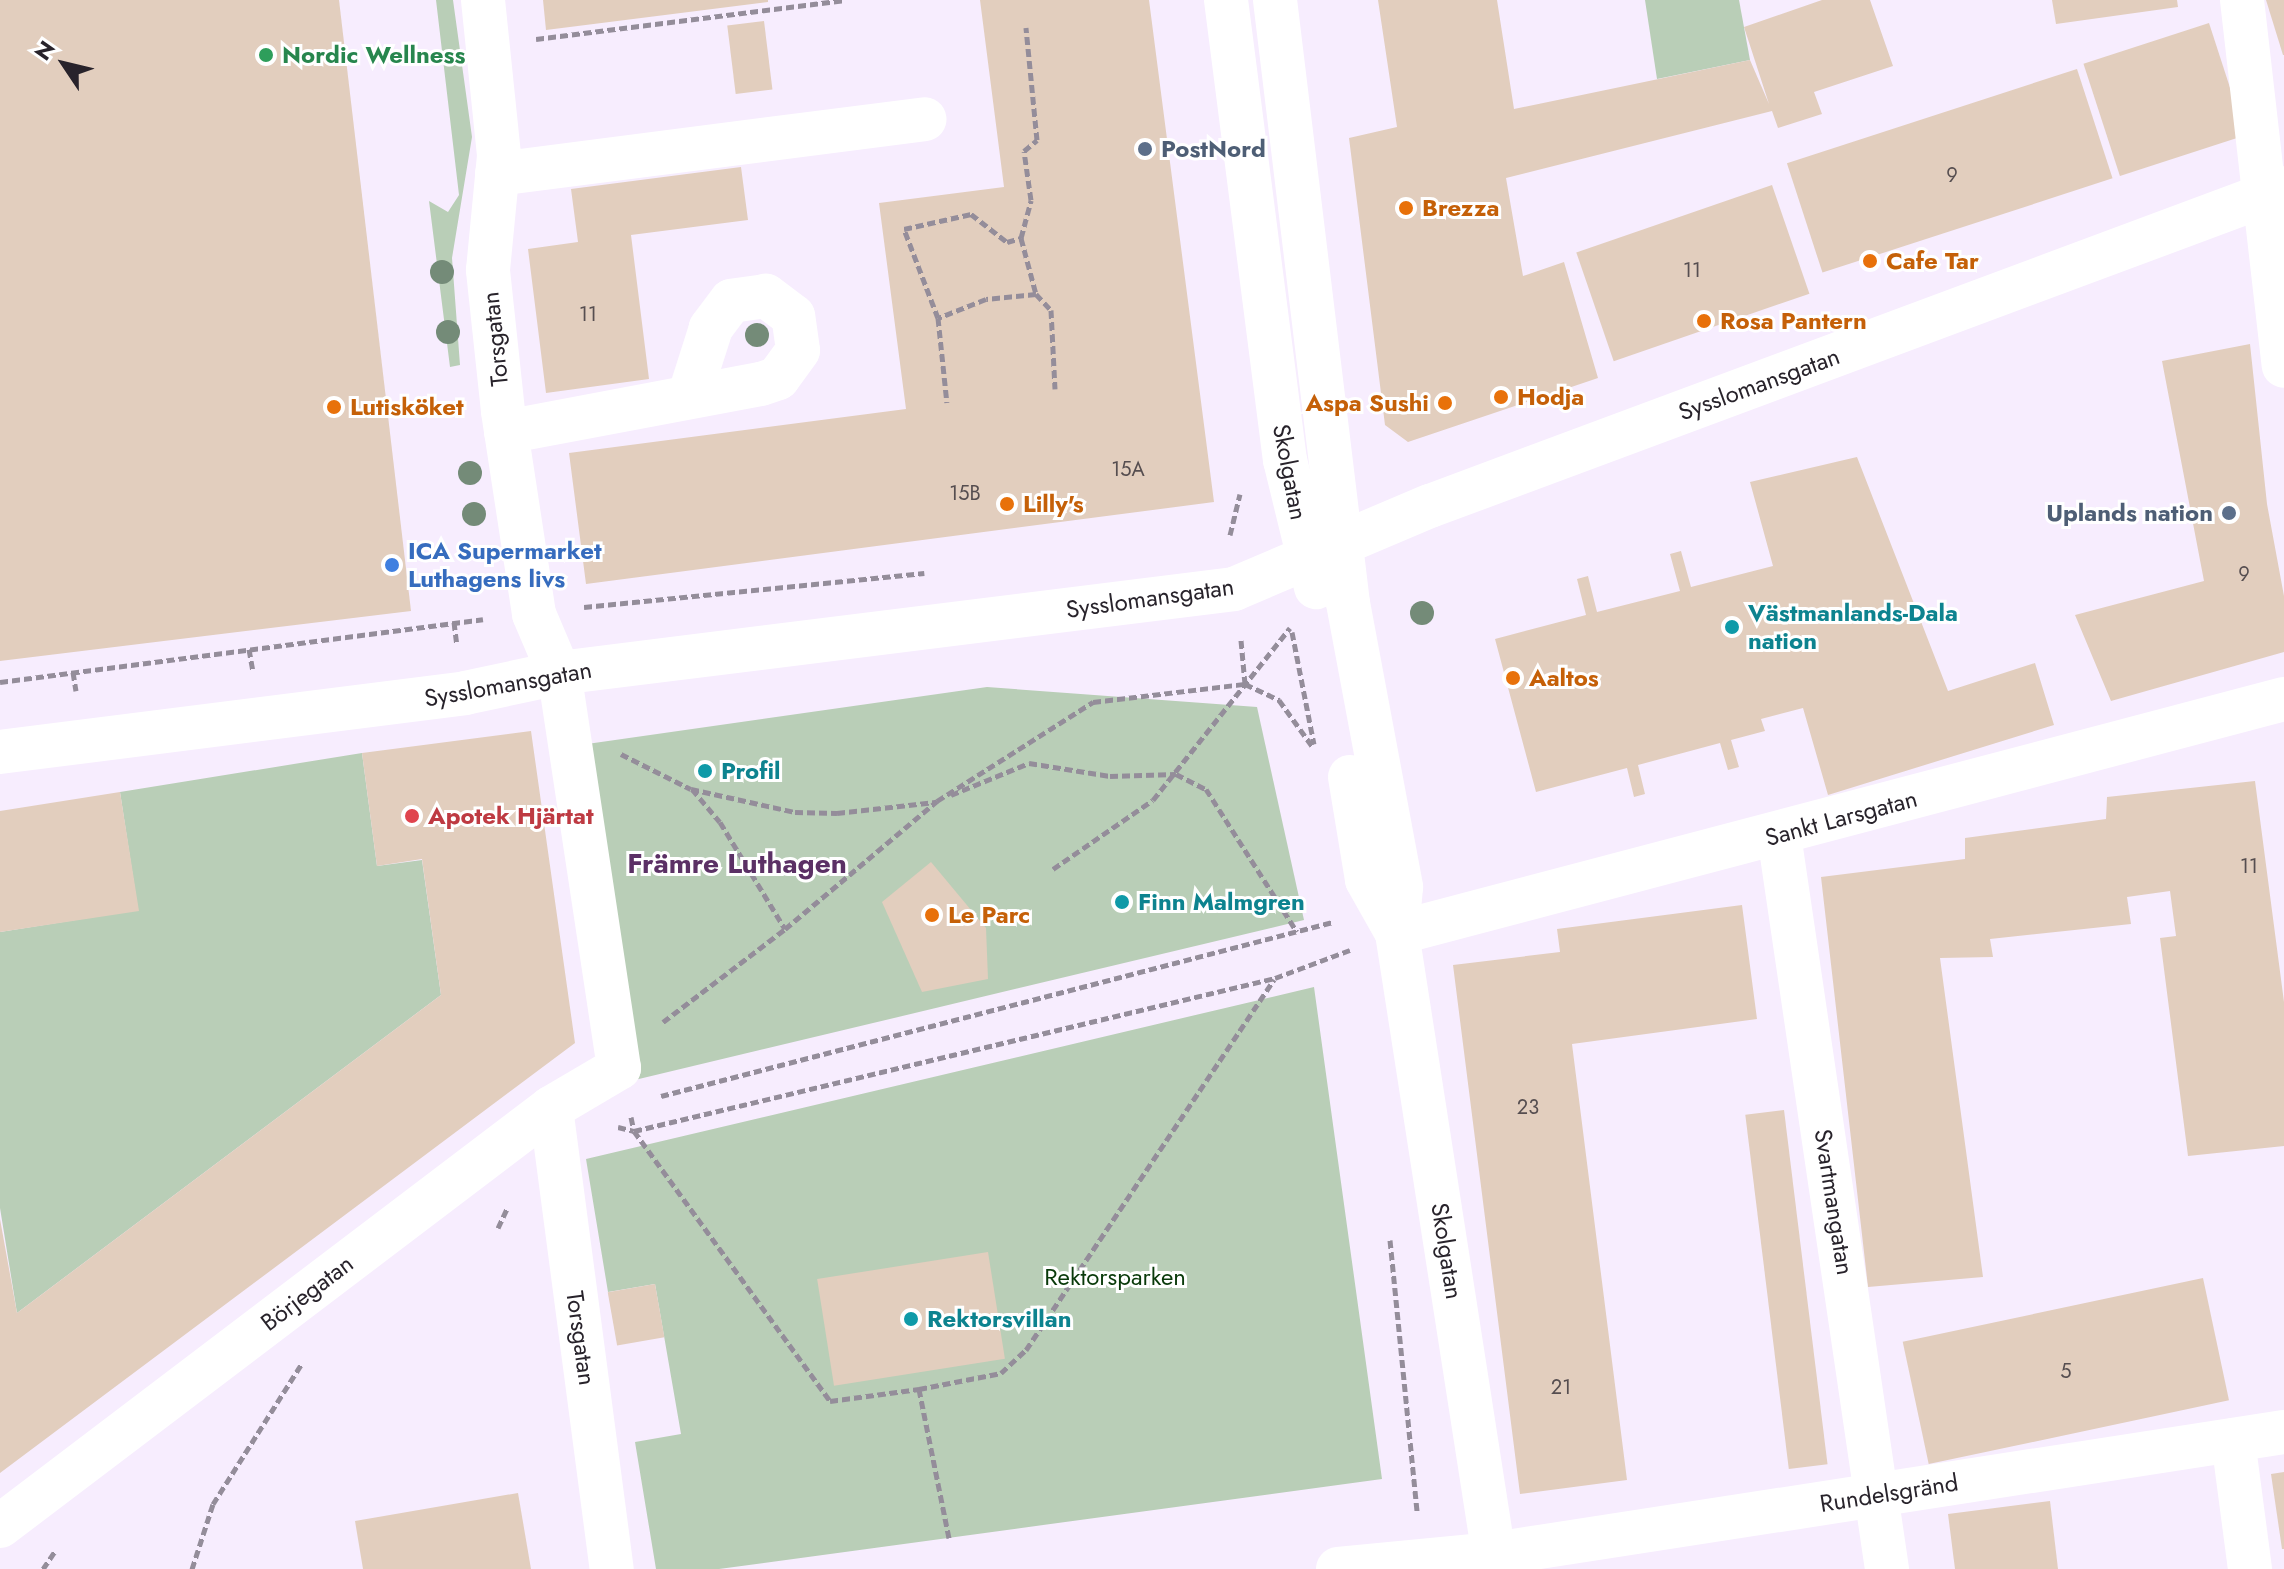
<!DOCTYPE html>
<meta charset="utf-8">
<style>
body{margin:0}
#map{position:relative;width:2284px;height:1569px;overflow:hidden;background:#f7edfe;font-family:Jost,sans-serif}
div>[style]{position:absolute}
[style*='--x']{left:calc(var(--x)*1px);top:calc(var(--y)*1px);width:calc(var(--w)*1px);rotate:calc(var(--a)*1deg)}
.green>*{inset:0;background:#b9ceb7}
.building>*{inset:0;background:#e2cebe;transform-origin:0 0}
.path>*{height:5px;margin-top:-2.5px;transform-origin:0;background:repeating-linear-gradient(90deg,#948d9a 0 8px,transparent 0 12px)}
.minor>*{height:44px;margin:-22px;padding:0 22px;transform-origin:22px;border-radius:22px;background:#fff}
.trees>*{width:24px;height:24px;margin:-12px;border-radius:50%;background:#748b78}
.dots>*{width:22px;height:22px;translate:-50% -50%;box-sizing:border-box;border:4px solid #fff;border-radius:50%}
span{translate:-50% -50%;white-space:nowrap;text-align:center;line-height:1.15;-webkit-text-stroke:6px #fff;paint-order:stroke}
.number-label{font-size:20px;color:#564e50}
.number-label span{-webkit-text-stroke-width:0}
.leisure-label{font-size:24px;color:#27864d;font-weight:700}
.left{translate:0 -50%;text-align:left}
.service-label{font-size:24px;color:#4e5e75;font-weight:700}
.right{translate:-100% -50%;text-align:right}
.food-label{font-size:24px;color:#c56008;font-weight:700}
.street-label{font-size:24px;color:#28232b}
.shop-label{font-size:24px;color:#366cbe;font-weight:700}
.culture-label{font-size:24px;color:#0d838f;font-weight:700}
.health-label{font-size:24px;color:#be3a42;font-weight:700}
.park-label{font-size:24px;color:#093a0a}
.quarter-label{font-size:28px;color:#5b3065;font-weight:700}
.north{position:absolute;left:24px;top:24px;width:80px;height:80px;-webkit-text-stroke:6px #fff;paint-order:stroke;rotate:305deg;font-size:22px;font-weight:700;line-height:32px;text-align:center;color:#28232b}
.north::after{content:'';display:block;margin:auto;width:28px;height:36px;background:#28232b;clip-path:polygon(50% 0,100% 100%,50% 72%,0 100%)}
</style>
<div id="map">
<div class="green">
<div style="clip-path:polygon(436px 0,453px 0,472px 137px,452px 258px,460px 365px,450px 367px,429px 201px,448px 212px,459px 195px)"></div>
<div style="clip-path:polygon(1645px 0,1739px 0,1750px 60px,1657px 79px)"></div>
<div style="clip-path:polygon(987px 687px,1257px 707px,1304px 920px,618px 1084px,573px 746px)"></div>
<div style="clip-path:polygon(362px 753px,377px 866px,422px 860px,441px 995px,17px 1313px,0 1208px,0 932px,138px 910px,120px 792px)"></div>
<div style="clip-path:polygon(1314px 987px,1382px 1479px,719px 1569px,656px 1569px,635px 1442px,681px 1434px,655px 1284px,608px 1292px,586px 1159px)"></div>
</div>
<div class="building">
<div style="clip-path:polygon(0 0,339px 0,411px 611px,0 661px)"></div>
<div style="clip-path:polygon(543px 0,768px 0,768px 2px,546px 30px)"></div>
<div style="clip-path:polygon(980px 0,1149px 0,1214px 502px,586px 584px,569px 453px,906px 409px,879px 203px,1004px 187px)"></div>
<div style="clip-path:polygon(1378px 0,1497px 0,1514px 109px,1750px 60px,1769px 104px,1744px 27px,1822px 0,1870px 0,1893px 66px,1814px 92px,1822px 114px,1778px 128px,1772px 111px,1506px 178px,1523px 276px,1564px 262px,1598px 378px,1408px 442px,1385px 425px,1349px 138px,1397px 127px)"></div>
<div style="clip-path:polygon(2052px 0,2177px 0,2178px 7px,2056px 24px)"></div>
<div style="clip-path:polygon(2266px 0,2284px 0,2284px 55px,2283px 55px)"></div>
<div style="left:764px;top:21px;width:69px;height:37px;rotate:83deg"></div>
<div style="left:2209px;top:23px;width:118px;height:132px;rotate:72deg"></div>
<div style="left:2077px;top:69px;width:115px;height:305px;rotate:72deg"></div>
<div style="clip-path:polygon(741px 167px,748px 220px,631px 235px,649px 379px,546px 393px,528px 249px,578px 242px,571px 189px)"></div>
<div style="left:1772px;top:185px;width:115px;height:207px;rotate:71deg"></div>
<div style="clip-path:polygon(2250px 344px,2267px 504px,2284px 596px,2284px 652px,2111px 701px,2075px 615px,2204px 581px,2162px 361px)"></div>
<div style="clip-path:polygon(1857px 457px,1948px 691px,2035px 663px,2054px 725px,1828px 795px,1803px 708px,1761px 719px,1765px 731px,1731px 740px,1739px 767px,1728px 770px,1720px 743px,1638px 765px,1645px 794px,1634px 797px,1627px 768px,1536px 792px,1495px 639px,1586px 615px,1577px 579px,1588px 576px,1597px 612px,1680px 591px,1670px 554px,1681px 551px,1691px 587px,1773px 566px,1750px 482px)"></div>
<div style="clip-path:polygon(531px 731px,575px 1043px,0 1473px,0 1219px,17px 1313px,441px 995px,422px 859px,377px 866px,362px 753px)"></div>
<div style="clip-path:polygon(2255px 781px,2284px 1002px,2284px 1146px,2188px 1156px,2160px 938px,2176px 936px,2170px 891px,2127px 897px,2131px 924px,1990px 939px,1993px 957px,1940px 958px,1983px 1277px,1868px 1287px,1821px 877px,1965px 859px,1965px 838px,2106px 819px,2107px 797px)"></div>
<div style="clip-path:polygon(120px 792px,139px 911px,0 932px,0 811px)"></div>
<div style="clip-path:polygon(931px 862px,986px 928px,988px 979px,922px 992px,882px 902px)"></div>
<div style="clip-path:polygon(1742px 905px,1757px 1019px,1572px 1044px,1627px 1480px,1520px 1494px,1453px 965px,1560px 952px,1557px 929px)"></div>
<div style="left:1784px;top:1110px;width:357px;height:39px;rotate:83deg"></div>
<div style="left:988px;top:1252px;width:108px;height:173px;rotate:81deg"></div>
<div style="left:2203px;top:1278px;width:125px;height:307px;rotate:78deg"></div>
<div style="left:655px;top:1284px;width:54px;height:48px;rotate:80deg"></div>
<div style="clip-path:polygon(2284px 1472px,2284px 1549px,2282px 1549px,2271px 1474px)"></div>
<div style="clip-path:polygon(518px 1493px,531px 1569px,363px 1569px,355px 1521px)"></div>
<div style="clip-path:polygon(2050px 1501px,2058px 1569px,1955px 1569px,1948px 1514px)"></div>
</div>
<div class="path">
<div style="--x:536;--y:39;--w:312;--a:-7.2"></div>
<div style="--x:1021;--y:238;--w:39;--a:-75"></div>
<div style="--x:1031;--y:200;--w:49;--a:-98.1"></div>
<div style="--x:1024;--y:151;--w:17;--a:-40"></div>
<div style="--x:1037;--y:140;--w:113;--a:-95.6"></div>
<div style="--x:1036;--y:294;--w:50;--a:174.3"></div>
<div style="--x:986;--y:299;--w:52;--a:158.4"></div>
<div style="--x:938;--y:318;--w:95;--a:-110.9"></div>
<div style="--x:904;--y:229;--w:69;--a:-12.6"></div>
<div style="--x:971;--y:214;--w:46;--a:37.9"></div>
<div style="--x:1007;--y:242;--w:15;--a:-16"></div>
<div style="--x:1021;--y:238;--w:58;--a:75"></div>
<div style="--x:1036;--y:294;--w:22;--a:47"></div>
<div style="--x:1051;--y:310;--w:79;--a:87.1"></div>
<div style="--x:938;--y:318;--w:85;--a:84"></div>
<div style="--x:1230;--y:535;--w:42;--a:-76.3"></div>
<div style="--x:584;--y:607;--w:342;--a:-5.7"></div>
<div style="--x:454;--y:622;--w:23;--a:83"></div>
<div style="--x:1292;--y:632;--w:114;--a:78.9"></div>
<div style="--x:249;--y:649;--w:23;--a:80"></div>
<div style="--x:73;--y:672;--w:19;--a:81"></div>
<div style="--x:0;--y:682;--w:487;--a:-7.4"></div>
<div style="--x:1245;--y:684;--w:38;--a:25"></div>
<div style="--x:1279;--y:700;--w:57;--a:54.3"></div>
<div style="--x:621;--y:754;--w:78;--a:26.6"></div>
<div style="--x:691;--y:789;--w:107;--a:12.5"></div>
<div style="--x:795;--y:812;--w:42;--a:1.4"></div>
<div style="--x:837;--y:813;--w:99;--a:-6.4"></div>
<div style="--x:692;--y:789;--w:43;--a:49.7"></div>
<div style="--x:720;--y:822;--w:125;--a:58.7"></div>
<div style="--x:951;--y:795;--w:84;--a:-22.3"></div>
<div style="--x:1029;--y:763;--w:82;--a:9.1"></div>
<div style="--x:1110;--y:776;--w:66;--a:-1.7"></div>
<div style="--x:1176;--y:774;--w:34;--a:27"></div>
<div style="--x:1206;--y:789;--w:169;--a:57.5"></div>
<div style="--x:1053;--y:869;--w:121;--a:-34.6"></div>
<div style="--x:1153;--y:800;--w:220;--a:-51.5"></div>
<div style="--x:663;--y:1022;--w:153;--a:-37.3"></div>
<div style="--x:785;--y:929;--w:199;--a:-40.1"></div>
<div style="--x:937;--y:801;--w:185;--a:-32.4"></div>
<div style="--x:1093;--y:702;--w:153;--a:-6.8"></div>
<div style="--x:1245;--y:684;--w:44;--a:-95.2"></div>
<div style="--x:661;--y:1096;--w:694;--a:-14.52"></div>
<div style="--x:631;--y:1117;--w:14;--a:78"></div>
<div style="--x:634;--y:1131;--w:659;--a:-13.42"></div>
<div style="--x:1275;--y:978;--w:80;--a:-20.5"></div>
<div style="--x:618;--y:1127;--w:16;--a:14"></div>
<div style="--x:634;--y:1131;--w:334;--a:54"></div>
<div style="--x:830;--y:1401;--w:90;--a:-7.7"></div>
<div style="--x:498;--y:1228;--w:23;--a:-65"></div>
<div style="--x:1390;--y:1240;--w:273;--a:84.3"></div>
<div style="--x:949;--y:1538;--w:152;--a:-101.4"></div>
<div style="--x:919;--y:1389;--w:84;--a:-11"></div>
<div style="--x:1001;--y:1373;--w:34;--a:-43"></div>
<div style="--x:1026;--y:1350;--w:446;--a:-56.2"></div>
<div style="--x:43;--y:1569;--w:23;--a:-56"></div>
<div style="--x:192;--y:1569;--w:68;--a:-72.1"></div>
<div style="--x:213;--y:1504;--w:167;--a:-57.7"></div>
</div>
<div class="minor">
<div style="--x:1226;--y:0;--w:464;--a:82.7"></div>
<div style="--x:1285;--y:460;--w:131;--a:76.3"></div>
<div style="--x:1275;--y:0;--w:607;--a:83.1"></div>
<div style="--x:1348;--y:603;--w:289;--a:79.4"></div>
<div style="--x:1401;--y:887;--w:46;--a:95"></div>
<div style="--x:1397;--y:933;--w:644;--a:81.15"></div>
<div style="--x:2242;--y:0;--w:368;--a:83.5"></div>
<div style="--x:497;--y:174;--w:431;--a:-7.3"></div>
<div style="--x:506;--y:432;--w:259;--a:-10.7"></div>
<div style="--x:761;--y:384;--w:18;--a:-19"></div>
<div style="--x:778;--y:378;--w:34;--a:-54"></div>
<div style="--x:798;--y:350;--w:34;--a:-98"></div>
<div style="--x:793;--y:316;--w:34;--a:-143"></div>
<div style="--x:766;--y:296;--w:35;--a:172"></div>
<div style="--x:731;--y:301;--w:34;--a:127"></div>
<div style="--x:711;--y:328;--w:72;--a:107.7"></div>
<div style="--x:0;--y:752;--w:469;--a:-7.2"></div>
<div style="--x:465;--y:693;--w:96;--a:-12"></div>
<div style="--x:559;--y:673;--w:680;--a:-7.09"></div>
<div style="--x:1234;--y:589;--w:213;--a:-23"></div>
<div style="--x:1430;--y:506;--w:911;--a:-20.42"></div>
<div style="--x:1350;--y:777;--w:104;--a:80.6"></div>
<div style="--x:1367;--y:880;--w:61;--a:60.5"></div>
<div style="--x:1779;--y:835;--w:742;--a:81.63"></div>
<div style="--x:1397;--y:933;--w:917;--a:-14.78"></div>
<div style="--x:551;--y:1108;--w:465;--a:82.5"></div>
<div style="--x:2233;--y:1440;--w:130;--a:82.5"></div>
<div style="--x:0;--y:1526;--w:692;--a:-37.18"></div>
<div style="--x:551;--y:1108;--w:79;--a:-30.5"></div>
<div style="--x:619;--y:1068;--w:400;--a:-98.6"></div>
<div style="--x:559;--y:673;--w:64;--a:-113"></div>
<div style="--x:534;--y:614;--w:205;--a:-98.7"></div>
<div style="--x:503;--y:411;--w:142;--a:-96.1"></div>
<div style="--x:488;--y:270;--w:116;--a:-84.5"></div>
<div style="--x:499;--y:155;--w:156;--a:-95.9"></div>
<div style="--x:1338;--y:1569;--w:157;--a:-5.5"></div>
<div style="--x:1494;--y:1554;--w:799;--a:-8.78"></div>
</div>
<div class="trees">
<div style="left:442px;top:272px"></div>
<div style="left:448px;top:332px"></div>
<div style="left:757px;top:335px"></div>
<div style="left:470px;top:473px"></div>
<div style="left:474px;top:514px"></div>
<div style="left:1422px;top:613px"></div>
</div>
<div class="dots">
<div style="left:266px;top:55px;background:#2e9e5b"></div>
<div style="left:1145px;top:149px;background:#5c6f8a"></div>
<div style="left:1406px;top:208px;background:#e8710a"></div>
<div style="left:1870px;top:261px;background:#e8710a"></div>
<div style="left:1704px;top:321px;background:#e8710a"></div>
<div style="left:1501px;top:397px;background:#e8710a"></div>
<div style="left:1445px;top:403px;background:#e8710a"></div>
<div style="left:334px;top:407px;background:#e8710a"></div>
<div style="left:1007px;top:504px;background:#e8710a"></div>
<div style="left:2229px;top:513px;background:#5c6f8a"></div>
<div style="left:392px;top:565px;background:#3f7fe0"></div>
<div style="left:1732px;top:627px;background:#0f9aa8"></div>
<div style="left:1513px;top:678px;background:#e8710a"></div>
<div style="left:705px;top:771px;background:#0f9aa8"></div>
<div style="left:412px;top:816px;background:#e0444e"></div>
<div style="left:1122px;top:902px;background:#0f9aa8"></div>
<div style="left:932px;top:915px;background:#e8710a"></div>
<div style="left:911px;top:1319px;background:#0f9aa8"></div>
</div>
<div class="number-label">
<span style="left:1952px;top:175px">9</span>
<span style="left:1692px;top:270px">11</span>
<span style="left:588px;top:314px">11</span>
<span style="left:1128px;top:469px">15A</span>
<span style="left:965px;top:493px">15B</span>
<span style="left:2244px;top:574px">9</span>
<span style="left:2249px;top:866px">11</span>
<span style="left:1528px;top:1107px">23</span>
<span style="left:2066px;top:1371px">5</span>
<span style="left:1561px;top:1387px">21</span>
</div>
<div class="leisure-label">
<span class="left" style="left:282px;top:55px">Nordic Wellness</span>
</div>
<div class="service-label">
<span class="left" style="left:1161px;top:149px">PostNord</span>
<span class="right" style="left:2213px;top:513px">Uplands nation</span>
</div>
<div class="food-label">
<span class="left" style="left:1422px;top:208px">Brezza</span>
<span class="left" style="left:1886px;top:261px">Cafe Tar</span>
<span class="left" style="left:1720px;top:321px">Rosa Pantern</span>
<span class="left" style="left:1517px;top:397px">Hodja</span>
<span class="right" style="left:1429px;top:403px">Aspa Sushi</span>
<span class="left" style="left:350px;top:407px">Lutisköket</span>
<span class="left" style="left:1023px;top:504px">Lilly's</span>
<span class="left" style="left:1529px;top:678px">Aaltos</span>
<span class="left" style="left:948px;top:915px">Le Parc</span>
</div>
<div class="street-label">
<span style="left:495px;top:339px;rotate:-96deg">Torsgatan</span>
<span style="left:1759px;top:384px;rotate:-20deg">Sysslomansgatan</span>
<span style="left:1290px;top:472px;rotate:79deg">Skolgatan</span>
<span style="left:1150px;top:598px;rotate:-8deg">Sysslomansgatan</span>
<span style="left:508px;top:684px;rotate:-10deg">Sysslomansgatan</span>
<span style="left:1841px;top:818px;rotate:-15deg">Sankt Larsgatan</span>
<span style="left:1834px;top:1202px;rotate:81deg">Svartmangatan</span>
<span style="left:1447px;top:1251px;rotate:81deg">Skolgatan</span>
<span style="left:307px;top:1293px;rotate:-37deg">Börjegatan</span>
<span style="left:581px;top:1338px;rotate:82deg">Torsgatan</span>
<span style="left:1889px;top:1493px;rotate:-9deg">Rundelsgränd</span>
</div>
<div class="shop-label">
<span class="left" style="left:408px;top:565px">ICA Supermarket<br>Luthagens livs</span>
</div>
<div class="culture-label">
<span class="left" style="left:1748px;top:627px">Västmanlands-Dala<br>nation</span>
<span class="left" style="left:721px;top:771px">Profil</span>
<span class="left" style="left:1138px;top:902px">Finn Malmgren</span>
<span class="left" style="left:927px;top:1319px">Rektorsvillan</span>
</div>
<div class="health-label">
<span class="left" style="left:428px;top:816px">Apotek Hjärtat</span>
</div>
<div class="park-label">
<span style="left:1115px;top:1277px">Rektorsparken</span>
</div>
<div class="quarter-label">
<span style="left:737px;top:864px">Främre Luthagen</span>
</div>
<div class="north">N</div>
</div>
